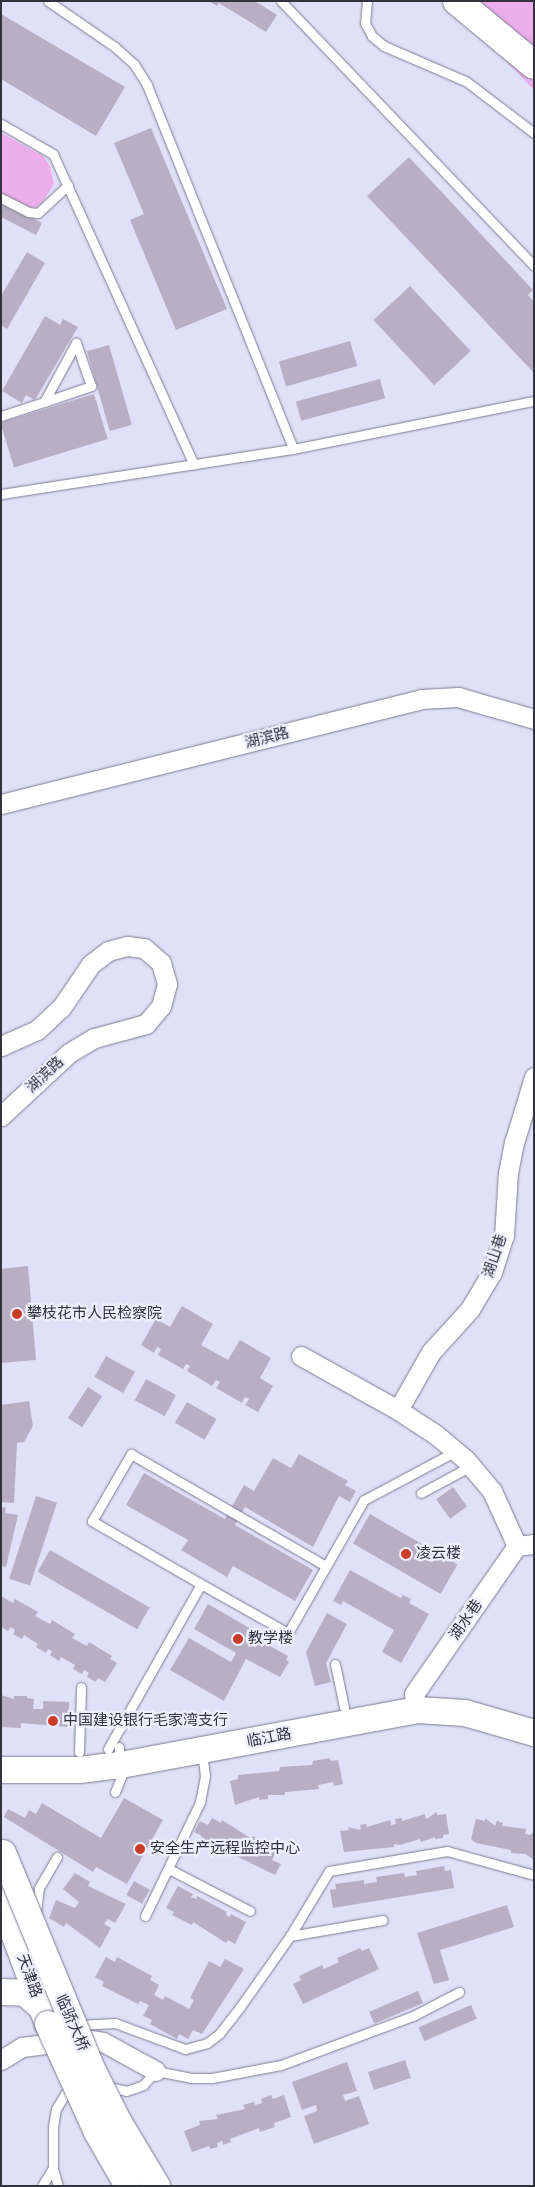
<!DOCTYPE html>
<meta charset="utf-8">
<style>
body{margin:0}
#map{position:relative;width:535px;height:2187px;overflow:hidden;background:#e0e0f9;font-family:"Sofia Sans Condensed","Noto Sans SC",sans-serif}
div>[style]{position:absolute}
[style*='--x']{left:calc(var(--x)*1px);top:calc(var(--y)*1px);width:calc(var(--w)*1px);rotate:calc(var(--a)*1deg)}
.green>*{inset:0;background:#ecaeea}
.building>*{inset:0;background:#b9afc5;transform-origin:0 0}
.roads{filter:drop-shadow(0 0 1px #7b7b90) drop-shadow(0 0 1px #7b7b90)}
.service>*{height:9px;margin:-4.5px;padding:0 4.5px;transform-origin:4.5px;border-radius:4.5px;background:#fff}
.minor>*{height:19px;margin:-9.5px;padding:0 9.5px;transform-origin:9.5px;border-radius:9.5px;background:#fff}
.secondary>*{height:26px;margin:-13px;padding:0 13px;transform-origin:13px;border-radius:13px;background:#fff}
.primary>*{height:28px;margin:-14px;padding:0 14px;transform-origin:14px;border-radius:14px;background:#fff}
.bridges{filter:drop-shadow(0 0 1px #7b7b90) drop-shadow(0 0 1px #7b7b90)}
.secondary-bridge>*{height:26px;margin:-13px;padding:0 13px;transform-origin:13px;border-radius:13px;background:#fff}
.dots>*{width:14px;height:14px;translate:-50% -50%;box-sizing:border-box;border:2px solid #eeeffd;border-radius:50%}
span{translate:-50% -50%;white-space:nowrap;text-align:center;line-height:1.15;-webkit-text-stroke:4.5px #eeeffd;paint-order:stroke}
.street-label{font-size:15px;color:#33333d}
.poi-label{font-size:15px;color:#33333d}
.left{translate:0 -50%;text-align:left}
.frame{position:absolute;inset:0;border:2px solid #33333d;pointer-events:none}
</style>
<div id="map">
<div class="green">
<div style="clip-path:polygon(448px 1px,534px 1px,534px 90px)"></div>
<div style="clip-path:polygon(1px 133px,43px 156px,50px 166px,54px 184px,42px 203px,36px 207px,27px 207px,1px 193px)"></div>
</div>
<div class="building">
<div style="clip-path:polygon(209px 1px,255px 1px,277px 15px,266px 32px,219px 3px,217px 6px)"></div>
<div style="clip-path:polygon(1px 14px,125px 87px,96px 136px,1px 79px)"></div>
<div style="clip-path:polygon(151px 128px,227px 309px,176px 330px,130px 220px,144px 214px,114px 143px)"></div>
<div style="clip-path:polygon(409px 157px,533px 290px,528px 295px,534px 302px,534px 373px,367px 196px)"></div>
<div style="clip-path:polygon(1px 202px,42px 223px,36px 235px,1px 217px)"></div>
<div style="clip-path:polygon(27px 252px,45px 263px,7px 329px,1px 325px,1px 296px)"></div>
<div style="left:410px;top:286px;width:89px;height:50px;rotate:47deg"></div>
<div style="clip-path:polygon(45px 316px,60px 325px,63px 319px,78px 327px,35px 400px,26px 395px,22px 403px,2px 391px)"></div>
<div style="left:350px;top:341px;width:26px;height:74px;rotate:74deg"></div>
<div style="left:109px;top:345px;width:83px;height:23px;rotate:74deg"></div>
<div style="left:380px;top:379px;width:20px;height:87px;rotate:75deg"></div>
<div style="left:94px;top:394px;width:47px;height:98px;rotate:73deg"></div>
<div style="clip-path:polygon(28px 1266px,36px 1360px,1px 1363px,1px 1269px)"></div>
<div style="clip-path:polygon(182px 1306px,213px 1324px,201px 1345px,228px 1360px,240px 1340px,271px 1358px,260px 1378px,273px 1386px,258px 1412px,245px 1405px,249px 1399px,245px 1397px,242px 1403px,216px 1388px,220px 1382px,216px 1380px,212px 1386px,187px 1371px,190px 1366px,186px 1364px,183px 1369px,158px 1355px,161px 1349px,157px 1347px,154px 1353px,141px 1345px,156px 1319px,170px 1327px)"></div>
<div style="left:106px;top:1356px;width:33px;height:24px;rotate:29deg"></div>
<div style="left:146px;top:1379px;width:34px;height:24px;rotate:28deg"></div>
<div style="left:88px;top:1387px;width:17px;height:37px;rotate:33deg"></div>
<div style="clip-path:polygon(29px 1401px,33px 1426px,24px 1442px,17px 1443px,14px 1503px,1px 1502px,1px 1405px)"></div>
<div style="left:187px;top:1402px;width:34px;height:24px;rotate:30deg"></div>
<div style="clip-path:polygon(299px 1454px,348px 1481px,345px 1485px,356px 1491px,350px 1502px,339px 1496px,313px 1547px,245px 1507px,235px 1525px,313px 1570px,295px 1601px,233px 1566px,227px 1577px,181px 1550px,188px 1540px,126px 1505px,144px 1473px,225px 1519px,244px 1485px,254px 1491px,273px 1458px,291px 1468px)"></div>
<div style="left:453px;top:1487px;width:24px;height:21px;rotate:54deg"></div>
<div style="left:36px;top:1496px;width:22px;height:87px;rotate:18deg"></div>
<div style="clip-path:polygon(1px 1507px,6px 1508px,5px 1513px,18px 1515px,6px 1567px,1px 1566px)"></div>
<div style="left:370px;top:1514px;width:101px;height:34px;rotate:30deg"></div>
<div style="left:50px;top:1550px;width:115px;height:25px;rotate:30deg"></div>
<div style="clip-path:polygon(350px 1570px,401px 1598px,403px 1595px,411px 1599px,409px 1603px,429px 1614px,401px 1663px,382px 1652px,394px 1630px,343px 1601px,341px 1605px,333px 1601px)"></div>
<div style="clip-path:polygon(1px 1596px,13px 1603px,15px 1599px,38px 1612px,35px 1616px,50px 1624px,52px 1620px,75px 1634px,72px 1638px,87px 1646px,89px 1642px,112px 1656px,110px 1659px,117px 1663px,105px 1682px,98px 1678px,96px 1682px,87px 1677px,89px 1673px,84px 1670px,82px 1674px,73px 1669px,75px 1665px,61px 1657px,59px 1661px,50px 1655px,52px 1651px,48px 1649px,46px 1653px,36px 1647px,38px 1644px,24px 1635px,22px 1639px,13px 1634px,15px 1630px,11px 1627px,8px 1631px,1px 1627px)"></div>
<div style="clip-path:polygon(208px 1604px,265px 1637px,263px 1642px,288px 1656px,286px 1660px,289px 1662px,280px 1677px,246px 1659px,224px 1701px,170px 1670px,189px 1638px,231px 1662px,236px 1653px,194px 1629px)"></div>
<div style="clip-path:polygon(327px 1613px,347px 1624px,326px 1663px,331px 1682px,315px 1686px,306px 1652px)"></div>
<div style="clip-path:polygon(1px 1695px,14px 1699px,14px 1696px,27px 1696px,27px 1698px,34px 1699px,33px 1709px,43px 1709px,43px 1701px,69px 1702px,69px 1727px,21px 1723px,21px 1728px,1px 1727px)"></div>
<div style="clip-path:polygon(329px 1758px,331px 1761px,338px 1760px,343px 1784px,334px 1786px,333px 1782px,318px 1785px,319px 1789px,285px 1792px,285px 1795px,268px 1795px,268px 1799px,259px 1800px,259px 1797px,235px 1805px,230px 1781px,238px 1779px,238px 1775px,279px 1771px,280px 1767px,312px 1765px,313px 1761px)"></div>
<div style="clip-path:polygon(124px 1798px,163px 1820px,127px 1884px,96px 1867px,93px 1872px,4px 1817px,8px 1809px,25px 1818px,29px 1810px,36px 1814px,42px 1803px,101px 1838px)"></div>
<div style="clip-path:polygon(437px 1812px,437px 1815px,446px 1814px,449px 1834px,443px 1835px,443px 1838px,435px 1839px,435px 1837px,421px 1842px,420px 1839px,400px 1845px,394px 1844px,394px 1847px,344px 1852px,340px 1831px,349px 1830px,348px 1827px,361px 1830px,360px 1825px,366px 1824px,367px 1827px,390px 1820px,391px 1825px,396px 1824px,395px 1819px,402px 1818px,402px 1821px,425px 1814px,426px 1819px)"></div>
<div style="clip-path:polygon(212px 1818px,221px 1823px,222px 1820px,252px 1839px,253px 1836px,269px 1845px,268px 1848px,276px 1852px,272px 1860px,281px 1864px,275px 1875px,201px 1839px,202px 1836px,194px 1832px,200px 1821px,208px 1825px)"></div>
<div style="clip-path:polygon(485px 1818px,495px 1826px,497px 1821px,503px 1823px,502px 1826px,526px 1829px,525px 1834px,530px 1835px,534px 1832px,533px 1859px,525px 1854px,511px 1853px,511px 1850px,476px 1843px,471px 1839px,476px 1819px,485px 1821px)"></div>
<div style="clip-path:polygon(444px 1866px,445px 1871px,451px 1870px,454px 1888px,333px 1908px,330px 1890px,336px 1889px,335px 1884px,364px 1880px,364px 1884px,377px 1882px,376px 1877px,404px 1873px,405px 1877px,417px 1875px,416px 1871px)"></div>
<div style="clip-path:polygon(75px 1873px,90px 1882px,88px 1886px,126px 1904px,115px 1923px,108px 1919px,104px 1924px,111px 1928px,100px 1948px,66px 1923px,64px 1927px,49px 1918px,56px 1900px,75px 1908px,79px 1902px,63px 1889px)"></div>
<div style="left:134px;top:1881px;width:18px;height:16px;rotate:29deg"></div>
<div style="clip-path:polygon(178px 1886px,193px 1894px,191px 1897px,196px 1899px,197px 1896px,227px 1912px,226px 1915px,230px 1917px,231px 1914px,246px 1922px,235px 1944px,228px 1940px,226px 1943px,193px 1922px,192px 1925px,172px 1915px,174px 1912px,166px 1908px)"></div>
<div style="clip-path:polygon(507px 1905px,514px 1927px,440px 1950px,449px 1980px,434px 1984px,417px 1933px)"></div>
<div style="clip-path:polygon(360px 1948px,362px 1951px,369px 1948px,379px 1969px,303px 2004px,293px 1984px,301px 1980px,299px 1976px,322px 1965px,324px 1969px,339px 1962px,337px 1958px)"></div>
<div style="clip-path:polygon(106px 1957px,115px 1962px,117px 1957px,152px 1976px,150px 1980px,159px 1985px,154px 1995px,163px 2000px,165px 1996px,189px 2009px,194px 2000px,190px 1998px,209px 1961px,220px 1967px,225px 1959px,244px 1969px,202px 2034px,193px 2030px,188px 2039px,179px 2034px,177px 2039px,150px 2024px,152px 2020px,143px 2016px,149px 2005px,140px 2001px,138px 2004px,102px 1986px,104px 1982px,95px 1977px)"></div>
<div style="left:418px;top:1991px;width:13px;height:53px;rotate:67deg"></div>
<div style="left:471px;top:2005px;width:15px;height:57px;rotate:67deg"></div>
<div style="left:405px;top:2060px;width:19px;height:39px;rotate:72deg"></div>
<div style="clip-path:polygon(347px 2062px,357px 2091px,343px 2095px,345px 2101px,359px 2096px,369px 2124px,314px 2144px,304px 2116px,317px 2111px,316px 2105px,302px 2110px,292px 2082px)"></div>
<div style="clip-path:polygon(271px 2095px,273px 2099px,284px 2095px,291px 2117px,274px 2123px,275px 2127px,260px 2132px,259px 2128px,230px 2139px,231px 2142px,223px 2145px,222px 2141px,217px 2143px,218px 2147px,210px 2149px,209px 2146px,192px 2152px,184px 2131px,200px 2125px,199px 2121px,218px 2119px,216px 2115px,245px 2109px,243px 2105px,254px 2102px,255px 2105px,262px 2103px,261px 2099px)"></div>
</div>
<div class="roads">
<div class="service">
<div style="--x:48;--y:1;--w:81;--a:34.5"></div>
<div style="--x:115;--y:47;--w:25;--a:42"></div>
<div style="--x:134;--y:64;--w:25;--a:58"></div>
<div style="--x:147;--y:85;--w:392;--a:68.1"></div>
<div style="--x:281;--y:1;--w:366;--a:46.3"></div>
<div style="--x:367;--y:1;--w:22;--a:95"></div>
<div style="--x:365;--y:23;--w:15;--a:62"></div>
<div style="--x:372;--y:36;--w:16;--a:40"></div>
<div style="--x:384;--y:46;--w:90;--a:23.4"></div>
<div style="--x:467;--y:82;--w:84;--a:37.3"></div>
<div style="--x:1;--y:124;--w:60;--a:30"></div>
<div style="--x:53;--y:154;--w:341;--a:65.6"></div>
<div style="--x:1;--y:198;--w:30;--a:27"></div>
<div style="--x:28;--y:212;--w:10;--a:6"></div>
<div style="--x:38;--y:213;--w:41;--a:-43"></div>
<div style="--x:1;--y:416;--w:45;--a:-18"></div>
<div style="--x:44;--y:402;--w:50;--a:-18.8"></div>
<div style="--x:91;--y:386;--w:46;--a:-109.2"></div>
<div style="--x:76;--y:343;--w:67;--a:118.5"></div>
<div style="--x:1;--y:494;--w:295;--a:-8.8"></div>
<div style="--x:293;--y:449;--w:246;--a:-11.3"></div>
<div style="--x:421;--y:1493;--w:57;--a:-28.4"></div>
<div style="--x:201;--y:1584;--w:126;--a:-150"></div>
<div style="--x:92;--y:1521;--w:78;--a:-59.8"></div>
<div style="--x:131;--y:1454;--w:225;--a:29.9"></div>
<div style="--x:335;--y:1664;--w:44;--a:78.2"></div>
<div style="--x:108;--y:1749;--w:189;--a:-60.6"></div>
<div style="--x:201;--y:1584;--w:100;--a:29.4"></div>
<div style="--x:288;--y:1633;--w:153;--a:-60.3"></div>
<div style="--x:364;--y:1500;--w:104;--a:-28"></div>
<div style="--x:79;--y:1752;--w:65;--a:-88.2"></div>
<div style="--x:115;--y:1792;--w:16;--a:-68"></div>
<div style="--x:121;--y:1777;--w:30;--a:-94"></div>
<div style="--x:169;--y:1869;--w:91;--a:27.4"></div>
<div style="--x:36;--y:1912;--w:24;--a:-83"></div>
<div style="--x:39;--y:1888;--w:36;--a:-60"></div>
<div style="--x:145;--y:1916;--w:127;--a:-64.2"></div>
<div style="--x:200;--y:1802;--w:26;--a:-79"></div>
<div style="--x:205;--y:1776;--w:25;--a:-97"></div>
<div style="--x:290;--y:1936;--w:94;--a:-9.8"></div>
<div style="--x:77;--y:2025;--w:38;--a:-3"></div>
<div style="--x:115;--y:2023;--w:75;--a:20.4"></div>
<div style="--x:185;--y:2049;--w:23;--a:-15"></div>
<div style="--x:207;--y:2043;--w:15;--a:-37"></div>
<div style="--x:219;--y:2034;--w:34;--a:-52"></div>
<div style="--x:240;--y:2007;--w:87;--a:-54.8"></div>
<div style="--x:290;--y:1936;--w:76;--a:-59"></div>
<div style="--x:329;--y:1871;--w:120;--a:-9.6"></div>
<div style="--x:447;--y:1851;--w:90;--a:15.4"></div>
<div style="--x:105;--y:2086;--w:22;--a:13"></div>
<div style="--x:126;--y:2091;--w:18;--a:-19"></div>
<div style="--x:143;--y:2085;--w:19;--a:-47"></div>
<div style="--x:156;--y:2071;--w:36;--a:11"></div>
<div style="--x:191;--y:2078;--w:21;--a:0"></div>
<div style="--x:212;--y:2078;--w:70;--a:-10.7"></div>
<div style="--x:281;--y:2065;--w:141;--a:-20.4"></div>
<div style="--x:413;--y:2016;--w:52;--a:-27.6"></div>
<div style="--x:42;--y:2186;--w:21;--a:-59"></div>
<div style="--x:58;--y:2186;--w:19;--a:-106"></div>
<div style="--x:53;--y:2168;--w:41;--a:-90"></div>
<div style="--x:53;--y:2127;--w:18;--a:-81"></div>
<div style="--x:56;--y:2109;--w:17;--a:-59"></div>
<div style="--x:65;--y:2094;--w:12;--a:-31"></div>
</div>
<div class="minor">
<div style="--x:1;--y:804;--w:433;--a:-14"></div>
<div style="--x:421;--y:699;--w:37;--a:-3"></div>
<div style="--x:458;--y:697;--w:79;--a:16.1"></div>
<div style="--x:1;--y:1046;--w:39;--a:-24"></div>
<div style="--x:37;--y:1030;--w:33;--a:-43"></div>
<div style="--x:61;--y:1008;--w:53;--a:-55.7"></div>
<div style="--x:91;--y:964;--w:21;--a:-37"></div>
<div style="--x:108;--y:951;--w:20;--a:-15"></div>
<div style="--x:127;--y:946;--w:17;--a:7"></div>
<div style="--x:144;--y:948;--w:23;--a:41"></div>
<div style="--x:161;--y:963;--w:22;--a:74"></div>
<div style="--x:167;--y:984;--w:23;--a:105"></div>
<div style="--x:161;--y:1006;--w:23;--a:130"></div>
<div style="--x:146;--y:1024;--w:54;--a:164.9"></div>
<div style="--x:94;--y:1038;--w:29;--a:149"></div>
<div style="--x:69;--y:1053;--w:93;--a:137.2"></div>
<div style="--x:301;--y:1356;--w:111;--a:29.1"></div>
<div style="--x:398;--y:1410;--w:44;--a:33"></div>
<div style="--x:435;--y:1434;--w:39;--a:40"></div>
<div style="--x:465;--y:1459;--w:42;--a:49.8"></div>
<div style="--x:492;--y:1491;--w:60;--a:65.6"></div>
<div style="--x:398;--y:1410;--w:67;--a:-60.4"></div>
<div style="--x:431;--y:1352;--w:58;--a:-47.8"></div>
<div style="--x:470;--y:1309;--w:43;--a:-59.3"></div>
<div style="--x:492;--y:1272;--w:38;--a:-72"></div>
<div style="--x:504;--y:1236;--w:63;--a:-86.4"></div>
<div style="--x:508;--y:1173;--w:31;--a:-79"></div>
<div style="--x:514;--y:1143;--w:69;--a:-73.1"></div>
<div style="--x:417;--y:1710;--w:16;--a:-101"></div>
<div style="--x:414;--y:1694;--w:180;--a:-55.2"></div>
<div style="--x:517;--y:1546;--w:17;--a:-7"></div>
<div style="--x:1;--y:2060;--w:25;--a:-32"></div>
<div style="--x:22;--y:2047;--w:64;--a:-7.2"></div>
<div style="--x:85;--y:2039;--w:18;--a:9"></div>
<div style="--x:103;--y:2042;--w:60;--a:28.7"></div>
</div>
<div class="secondary">
<div style="--x:1;--y:1770;--w:78;--a:0"></div>
<div style="--x:79;--y:1770;--w:42;--a:-6.8"></div>
<div style="--x:121;--y:1765;--w:301;--a:-10.5"></div>
<div style="--x:417;--y:1710;--w:48;--a:3.6"></div>
<div style="--x:465;--y:1713;--w:72;--a:16.2"></div>
<div style="--x:1;--y:1899;--w:134;--a:69.4"></div>
<div style="--x:1;--y:1992;--w:24;--a:2"></div>
<div style="--x:25;--y:1993;--w:20;--a:41"></div>
</div>
<div class="primary">
<div style="--x:457;--y:1;--w:100;--a:39.7"></div>
</div>
</div>
<div class="bridges">
<div class="secondary-bridge">
<div style="--x:3;--y:1853;--w:236;--a:67.6"></div>
<div style="--x:93;--y:2071;--w:56;--a:63.4"></div>
<div style="--x:118;--y:2121;--w:76;--a:59"></div>
<div style="--x:48;--y:2024;--w:119;--a:65.6"></div>
<div style="--x:97;--y:2132;--w:62;--a:60.1"></div>
</div>
</div>
<div class="dots">
<div style="left:17px;top:1314px;background:#c93d28"></div>
<div style="left:406px;top:1554px;background:#c93d28"></div>
<div style="left:238px;top:1639px;background:#c93d28"></div>
<div style="left:53px;top:1721px;background:#c93d28"></div>
<div style="left:140px;top:1849px;background:#c93d28"></div>
</div>
<div class="street-label">
<span style="left:267px;top:738px;rotate:-14deg">湖滨路</span>
<span style="left:45px;top:1075px;rotate:-43deg">湖滨路</span>
<span style="left:495px;top:1256px;rotate:-71deg">湖山巷</span>
<span style="left:466px;top:1620px;rotate:-55deg">湖水巷</span>
<span style="left:269px;top:1738px;rotate:-11deg">临江路</span>
<span style="left:29px;top:1976px;rotate:70deg">天津路</span>
<span style="left:72px;top:2023px;rotate:66deg">临骄大桥</span>
</div>
<div class="poi-label">
<span class="left" style="left:27px;top:1314px">攀枝花市人民检察院</span>
<span class="left" style="left:416px;top:1554px">凌云楼</span>
<span class="left" style="left:248px;top:1639px">教学楼</span>
<span class="left" style="left:63px;top:1721px">中国建设银行毛家湾支行</span>
<span class="left" style="left:150px;top:1849px">安全生产远程监控中心</span>
</div>
<div class="frame"></div>
</div>
